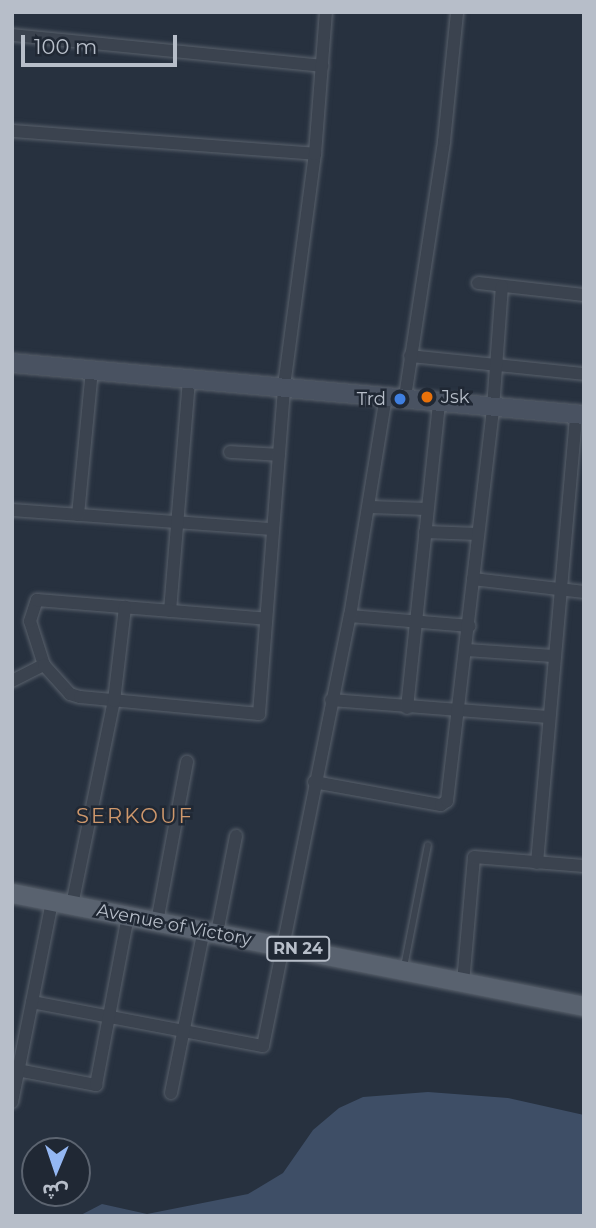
<!DOCTYPE html>
<meta charset="utf-8">
<style>
body{margin:0}
#map{position:relative;width:596px;height:1228px;overflow:hidden;background:#27313f;font-family:Montserrat,"Noto Sans Arabic",sans-serif}
div>[style]{position:absolute}
[style*='--x']{left:calc(var(--x)*1px);top:calc(var(--y)*1px);width:calc(var(--w)*1px);rotate:calc(var(--a)*1deg)}
.water>*{inset:0;background:#3e4e66}
.roads{filter:drop-shadow(0 0 2px #59616c) drop-shadow(0 0 2px #59616c)}
.lane>*{height:6px;margin:-3px;padding:0 3px;transform-origin:3px;border-radius:3px;background:#3b434f}
.street>*{height:12px;margin:-6px;padding:0 6px;transform-origin:6px;border-radius:6px;background:#3b434f}
.secondary>*{height:18px;margin:-9px;padding:0 9px;transform-origin:9px;border-radius:9px;background:#495261}
.primary>*{height:19px;margin:-9.5px;padding:0 9.5px;transform-origin:9.5px;border-radius:9.5px;background:#59626f}
.dots>*{width:19px;height:19px;translate:-50% -50%;box-sizing:border-box;border:4px solid #202834;border-radius:50%}
span{translate:-50% -50%;white-space:nowrap;text-align:center;line-height:1.15;-webkit-text-stroke:5px #202834;paint-order:stroke}
.shield-label span{padding:2px 5px;background:#202834;border:2px solid;border-radius:5px;-webkit-text-stroke-width:0}
.shield-label{font-size:16px;color:#b7bec9;font-weight:700}
.poi-label{font-size:18px;color:#b7bec9}
.left{translate:0 -50%;text-align:left}
.right{translate:-100% -50%;text-align:right}
.street-label{font-size:18px;color:#b7bec9}
.quarter-label{font-size:21px;color:#cf986c;letter-spacing:2px}
.frame{position:absolute;inset:0;border:14px solid #b7bec9;pointer-events:none}
.north{position:absolute;left:21px;top:1137px;width:70px;height:70px;box-sizing:border-box;background:#202834;border:2px solid #5c6470;border-radius:50%;rotate:182deg;font-size:19px;font-weight:700;line-height:28px;text-align:center;color:#b7bec9}
.north::after{content:'';display:block;margin:auto;width:24px;height:32px;background:#94b7f2;clip-path:polygon(50% 0,100% 100%,50% 72%,0 100%)}
.scale{position:absolute;left:21px;top:35px;width:156px;height:32px;box-sizing:border-box;border:4px solid #b7bec9;border-top:0;padding-left:9px;font-size:21px;line-height:24px;white-space:nowrap;color:#b7bec9;-webkit-text-stroke:5px #202834;paint-order:stroke}
</style>
<div id="map">
<div class="water">
<div style="clip-path:polygon(428px 1092px,508px 1098px,584px 1115px,584px 1216px,79px 1216px,102px 1204px,147px 1214px,248px 1194px,283px 1173px,313px 1130px,339px 1108px,363px 1097px)"></div>
</div>
<div class="roads">
<div class="lane">
<div style="--x:404;--y:967;--w:124;--a:-78.9"></div>
</div>
<div class="street">
<div style="--x:12;--y:35;--w:312;--a:5.7"></div>
<div style="--x:12;--y:131;--w:304;--a:4.3"></div>
<div style="--x:478;--y:283;--w:107;--a:6.5"></div>
<div style="--x:410;--y:356;--w:175;--a:5.9"></div>
<div style="--x:405;--y:397;--w:259;--a:-81.3"></div>
<div style="--x:444;--y:141;--w:130;--a:-84.2"></div>
<div style="--x:230;--y:452;--w:49;--a:3.5"></div>
<div style="--x:370;--y:507;--w:57;--a:2"></div>
<div style="--x:12;--y:510;--w:261;--a:4.2"></div>
<div style="--x:78;--y:515;--w:147;--a:-84.5"></div>
<div style="--x:425;--y:532;--w:53;--a:2.2"></div>
<div style="--x:473;--y:579;--w:112;--a:6.7"></div>
<div style="--x:170;--y:611;--w:234;--a:-85.3"></div>
<div style="--x:350;--y:616;--w:120;--a:4.8"></div>
<div style="--x:467;--y:650;--w:86;--a:4"></div>
<div style="--x:44;--y:665;--w:46;--a:-107.7"></div>
<div style="--x:30;--y:621;--w:22;--a:-72"></div>
<div style="--x:37;--y:600;--w:230;--a:4.7"></div>
<div style="--x:12;--y:681;--w:36;--a:-27"></div>
<div style="--x:44;--y:665;--w:39;--a:48"></div>
<div style="--x:70;--y:694;--w:10;--a:17"></div>
<div style="--x:80;--y:697;--w:180;--a:5.4"></div>
<div style="--x:259;--y:714;--w:329;--a:-85.6"></div>
<div style="--x:284;--y:386;--w:234;--a:-82.4"></div>
<div style="--x:315;--y:154;--w:142;--a:-85.6"></div>
<div style="--x:331;--y:700;--w:218;--a:4.5"></div>
<div style="--x:407;--y:708;--w:308;--a:-84"></div>
<div style="--x:314;--y:782;--w:129;--a:10.3"></div>
<div style="--x:441;--y:805;--w:7;--a:-34"></div>
<div style="--x:447;--y:801;--w:396;--a:-83.3"></div>
<div style="--x:493;--y:408;--w:122;--a:-85.8"></div>
<div style="--x:537;--y:863;--w:450;--a:-85"></div>
<div style="--x:72;--y:905;--w:208;--a:-78.4"></div>
<div style="--x:114;--y:701;--w:95;--a:-83.3"></div>
<div style="--x:157;--y:922;--w:163;--a:-79.4"></div>
<div style="--x:217;--y:933;--w:99;--a:-78.9"></div>
<div style="--x:463;--y:983;--w:126;--a:-85"></div>
<div style="--x:474;--y:857;--w:110;--a:4.7"></div>
<div style="--x:32;--y:1002;--w:235;--a:10.8"></div>
<div style="--x:263;--y:1046;--w:439;--a:-78.6"></div>
<div style="--x:350;--y:616;--w:223;--a:-80.7"></div>
<div style="--x:12;--y:1069;--w:86;--a:10.8"></div>
<div style="--x:96;--y:1085;--w:172;--a:-79.3"></div>
<div style="--x:171;--y:1093;--w:166;--a:-78.6"></div>
<div style="--x:12;--y:1102;--w:205;--a:-78.7"></div>
</div>
<div class="secondary">
<div style="--x:12;--y:363;--w:574;--a:5.19"></div>
</div>
<div class="primary">
<div style="--x:12;--y:893;--w:583;--a:11.18"></div>
</div>
</div>
<div class="dots">
<div style="left:427px;top:397px;background:#e8710a"></div>
<div style="left:400px;top:399px;background:#3f7fe0"></div>
</div>
<div class="shield-label">
<span style="left:298px;top:949px">RN 24</span>
</div>
<div class="poi-label">
<span class="left" style="left:441px;top:397px">Jsk</span>
<span class="right" style="left:386px;top:399px">Trd</span>
</div>
<div class="street-label">
<span style="left:174px;top:925px;rotate:11deg">Avenue of Victory</span>
</div>
<div class="quarter-label">
<span style="left:135px;top:816px">SERKOUF</span>
</div>
<div class="frame"></div>
<div class="north">ش</div>
<div class="scale">100 m</div>
</div>
